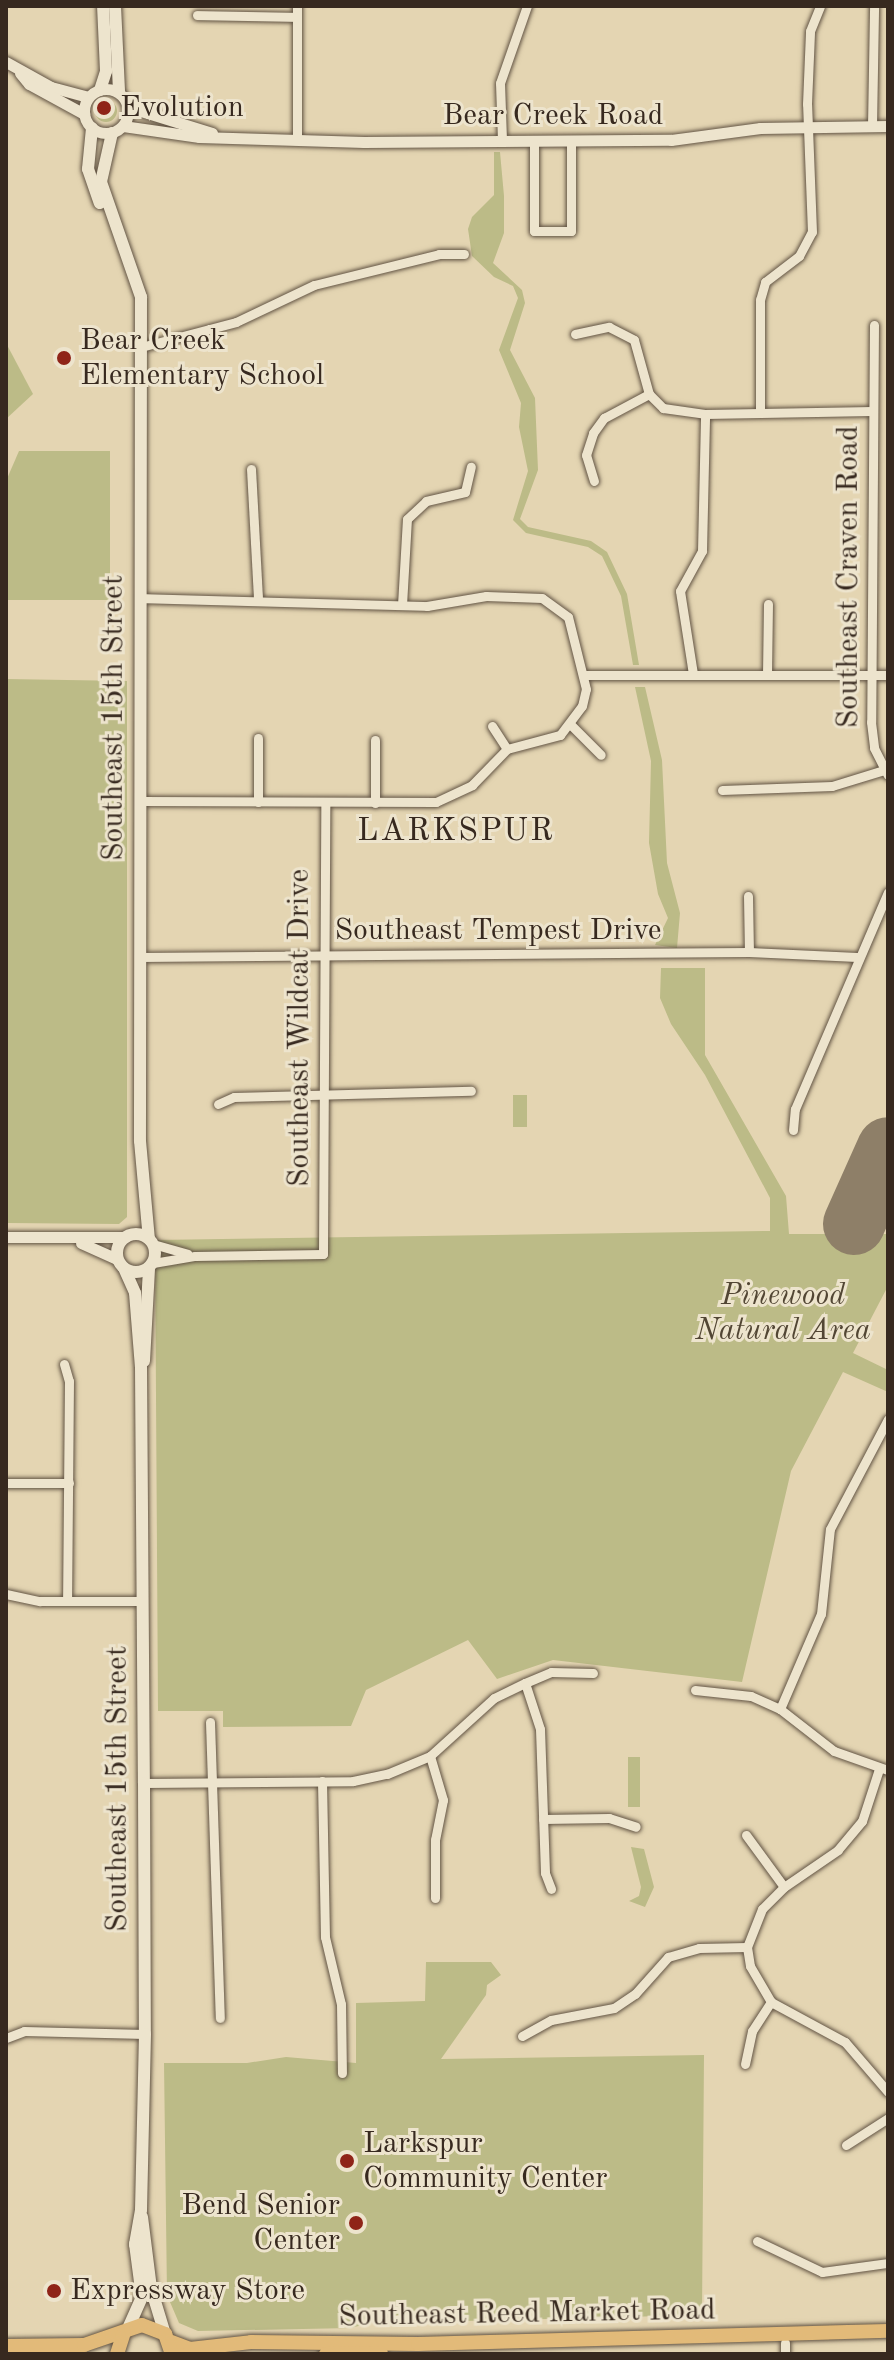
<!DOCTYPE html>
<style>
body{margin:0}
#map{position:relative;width:894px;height:2360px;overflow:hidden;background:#e4d5b2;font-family:"Old Standard TT",serif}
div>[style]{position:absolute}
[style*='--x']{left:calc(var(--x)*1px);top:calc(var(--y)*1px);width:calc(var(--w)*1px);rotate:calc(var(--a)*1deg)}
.green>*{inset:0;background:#bcbb87;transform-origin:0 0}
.round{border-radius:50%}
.runway>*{height:62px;margin:-31px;padding:0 31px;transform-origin:31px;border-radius:31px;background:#8e7f68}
.roads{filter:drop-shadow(0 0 2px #625444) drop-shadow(0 0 2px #625444)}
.minor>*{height:9px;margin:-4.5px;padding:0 4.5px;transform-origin:4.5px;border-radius:4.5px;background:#ede4cd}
.tertiary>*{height:11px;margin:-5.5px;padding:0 5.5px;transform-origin:5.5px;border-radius:5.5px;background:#ede4cd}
.tertiary>.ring{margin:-5.5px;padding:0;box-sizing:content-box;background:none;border:11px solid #ede4cd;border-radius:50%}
.secondary>*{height:12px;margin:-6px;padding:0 6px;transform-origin:6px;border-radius:6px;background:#ede4cd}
.secondary>.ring{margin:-6px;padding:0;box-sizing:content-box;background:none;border:12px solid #ede4cd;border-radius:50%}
.primary>*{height:14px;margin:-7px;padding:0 7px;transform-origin:7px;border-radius:7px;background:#e2ba79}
.dots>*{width:22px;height:22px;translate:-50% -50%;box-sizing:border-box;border:4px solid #ede4cd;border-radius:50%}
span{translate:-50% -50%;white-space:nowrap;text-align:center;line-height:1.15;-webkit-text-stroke:6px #ede4cd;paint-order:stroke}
.poi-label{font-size:30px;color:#37291f}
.left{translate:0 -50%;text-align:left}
.right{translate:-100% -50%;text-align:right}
.street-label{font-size:30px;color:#37291f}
.park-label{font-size:30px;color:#524634;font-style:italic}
.neighbourhood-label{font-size:32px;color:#37291f;letter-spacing:2px}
.frame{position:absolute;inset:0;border:8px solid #37291f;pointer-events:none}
</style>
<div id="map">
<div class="green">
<div class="round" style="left:95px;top:100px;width:22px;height:22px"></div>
<div style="clip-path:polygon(494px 152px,500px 152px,504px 196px,504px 233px,493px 263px,522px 290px,525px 303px,510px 350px,535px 398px,538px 470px,520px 519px,528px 527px,591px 541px,607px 552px,627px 594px,639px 665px,633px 665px,621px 596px,602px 556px,588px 547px,526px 533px,513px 520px,528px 471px,519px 427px,521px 403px,499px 350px,518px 298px,513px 286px,494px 277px,472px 256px,468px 229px,472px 217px,494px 195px)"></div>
<div style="clip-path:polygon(6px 343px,33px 394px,6px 419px)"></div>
<div style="clip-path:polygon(19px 451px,110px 451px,110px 600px,6px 600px,6px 481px)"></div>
<div style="clip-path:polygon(6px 679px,127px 681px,127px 1217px,119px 1224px,6px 1223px)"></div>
<div style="clip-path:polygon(635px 687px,645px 687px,662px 760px,667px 863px,680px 913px,677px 948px,655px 945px,668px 918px,658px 894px,649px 843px,651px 761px)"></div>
<div style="clip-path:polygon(661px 968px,705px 968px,705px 1055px,786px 1196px,789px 1234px,888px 1234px,888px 1286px,853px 1353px,888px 1370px,888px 1392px,843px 1372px,791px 1471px,742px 1682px,553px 1660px,497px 1679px,468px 1640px,366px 1690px,351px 1726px,223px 1727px,223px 1711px,158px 1711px,155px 1240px,770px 1231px,770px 1198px,705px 1075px,671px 1024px,660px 998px)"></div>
<div style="left:513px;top:1095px;width:14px;height:32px"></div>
<div style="left:628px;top:1757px;width:12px;height:50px"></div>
<div style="clip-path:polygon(631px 1847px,644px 1849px,654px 1887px,645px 1907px,629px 1901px,639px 1896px,641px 1887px)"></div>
<div style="clip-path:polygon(426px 1962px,491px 1962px,501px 1975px,487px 1985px,486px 1995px,441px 2059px,704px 2055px,702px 2315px,464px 2321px,437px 2313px,405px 2313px,351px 2328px,198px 2331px,179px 2323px,167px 2295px,164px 2063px,247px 2063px,286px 2057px,356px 2063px,356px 2003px,425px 2001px)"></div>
</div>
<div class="runway">
<div style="--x:854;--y:1224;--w:83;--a:-65.9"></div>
</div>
<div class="roads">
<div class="minor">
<div style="--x:197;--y:15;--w:100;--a:1.1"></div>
<div style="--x:872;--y:126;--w:120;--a:-89"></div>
<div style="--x:297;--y:139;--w:133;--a:-90"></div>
<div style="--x:502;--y:140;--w:57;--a:-92"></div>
<div style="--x:500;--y:83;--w:82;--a:-70.7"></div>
<div style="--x:534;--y:140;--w:91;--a:90"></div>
<div style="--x:534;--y:231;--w:37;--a:0"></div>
<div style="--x:571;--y:231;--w:91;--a:-90"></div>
<div style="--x:874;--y:325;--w:397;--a:90.4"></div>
<div style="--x:871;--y:722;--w:26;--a:83"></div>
<div style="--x:874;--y:748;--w:30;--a:63"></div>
<div style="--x:575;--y:334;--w:35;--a:-12"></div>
<div style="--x:609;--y:327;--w:28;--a:27"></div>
<div style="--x:634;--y:340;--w:56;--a:74.5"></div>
<div style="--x:649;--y:394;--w:20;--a:45"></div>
<div style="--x:663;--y:408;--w:42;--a:8.1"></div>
<div style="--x:705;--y:414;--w:167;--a:-1"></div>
<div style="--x:141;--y:347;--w:98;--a:-14.7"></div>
<div style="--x:236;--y:322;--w:86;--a:-25.4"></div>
<div style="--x:314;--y:285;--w:129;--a:-13.9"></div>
<div style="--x:439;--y:254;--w:25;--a:0"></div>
<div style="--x:760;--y:412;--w:112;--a:-90"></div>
<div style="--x:760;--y:300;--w:19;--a:-74"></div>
<div style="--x:765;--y:282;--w:43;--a:-37.4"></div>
<div style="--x:799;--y:256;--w:27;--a:-62"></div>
<div style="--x:812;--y:232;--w:128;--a:-92.2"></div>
<div style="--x:807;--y:104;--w:73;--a:-87.6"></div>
<div style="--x:810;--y:31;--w:27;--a:-68"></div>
<div style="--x:251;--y:469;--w:131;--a:86.9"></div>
<div style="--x:594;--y:481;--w:27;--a:-107"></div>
<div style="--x:586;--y:455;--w:23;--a:-72"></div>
<div style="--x:593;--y:433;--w:19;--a:-54"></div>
<div style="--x:604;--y:418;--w:51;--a:-28.1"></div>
<div style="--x:402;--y:605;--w:86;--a:-86.7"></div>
<div style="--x:407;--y:519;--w:26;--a:-43"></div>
<div style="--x:426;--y:501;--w:40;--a:-13"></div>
<div style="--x:465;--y:492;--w:26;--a:-77"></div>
<div style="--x:693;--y:674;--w:84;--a:-98.9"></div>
<div style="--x:680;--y:591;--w:46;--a:-61.2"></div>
<div style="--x:702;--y:551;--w:137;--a:-88.7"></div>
<div style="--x:585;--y:675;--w:303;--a:0"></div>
<div style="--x:767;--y:675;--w:71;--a:-89.2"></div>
<div style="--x:571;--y:725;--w:42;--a:45"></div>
<div style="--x:492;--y:726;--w:27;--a:57"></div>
<div style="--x:722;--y:790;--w:110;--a:-2.1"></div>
<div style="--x:832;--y:786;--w:54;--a:-17.1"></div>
<div style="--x:141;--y:801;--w:295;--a:0.2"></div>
<div style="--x:436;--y:802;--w:40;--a:-25"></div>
<div style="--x:472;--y:785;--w:50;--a:-45.8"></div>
<div style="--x:507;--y:749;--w:55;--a:-14.8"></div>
<div style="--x:560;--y:735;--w:36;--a:-53"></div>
<div style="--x:582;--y:706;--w:17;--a:-77"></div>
<div style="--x:586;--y:689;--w:74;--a:-104"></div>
<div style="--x:568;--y:617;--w:32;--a:-144"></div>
<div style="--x:542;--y:598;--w:56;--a:-178"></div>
<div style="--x:486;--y:596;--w:60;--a:170.4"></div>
<div style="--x:427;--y:606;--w:286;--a:-178.4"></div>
<div style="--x:258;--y:802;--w:64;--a:-90"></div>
<div style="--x:375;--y:803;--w:63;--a:-90"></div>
<div style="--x:748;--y:896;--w:56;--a:89"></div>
<div style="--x:139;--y:957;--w:610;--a:-0.47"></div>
<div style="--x:749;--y:952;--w:108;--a:2.7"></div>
<div style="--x:218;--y:1104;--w:17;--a:-24"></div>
<div style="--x:234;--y:1097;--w:237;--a:-1.5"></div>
<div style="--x:793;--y:1130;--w:21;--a:-85"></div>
<div style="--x:795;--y:1109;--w:236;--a:-66.8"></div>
<div style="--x:153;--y:1244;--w:36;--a:16"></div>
<div style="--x:153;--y:1263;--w:43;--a:-9.5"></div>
<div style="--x:195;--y:1256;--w:128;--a:-0.9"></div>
<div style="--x:323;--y:1254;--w:452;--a:-89.7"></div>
<div style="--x:64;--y:1364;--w:18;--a:74"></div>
<div style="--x:69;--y:1381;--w:219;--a:90.5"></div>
<div style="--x:6;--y:1483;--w:63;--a:0"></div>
<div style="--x:6;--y:1594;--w:35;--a:12"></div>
<div style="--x:40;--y:1601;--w:102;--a:0"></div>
<div style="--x:525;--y:1683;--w:48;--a:71.9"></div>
<div style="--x:540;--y:1729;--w:144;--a:88"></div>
<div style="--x:545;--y:1873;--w:17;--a:69"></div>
<div style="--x:695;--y:1690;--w:56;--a:6.1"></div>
<div style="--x:751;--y:1696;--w:32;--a:24"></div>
<div style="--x:780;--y:1709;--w:68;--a:37.9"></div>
<div style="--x:834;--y:1751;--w:57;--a:19.4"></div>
<div style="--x:780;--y:1709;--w:103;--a:-66.7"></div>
<div style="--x:821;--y:1614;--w:85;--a:-84"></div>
<div style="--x:830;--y:1529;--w:124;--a:-62.2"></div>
<div style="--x:210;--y:1722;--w:296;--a:88.1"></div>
<div style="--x:430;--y:1756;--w:46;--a:73.5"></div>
<div style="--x:443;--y:1800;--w:41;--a:101.3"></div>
<div style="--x:435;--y:1840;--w:58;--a:90"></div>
<div style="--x:879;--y:1769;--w:55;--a:108.1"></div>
<div style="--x:862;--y:1821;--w:38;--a:130"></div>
<div style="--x:838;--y:1850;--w:65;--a:145.6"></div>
<div style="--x:784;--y:1887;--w:31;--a:135"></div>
<div style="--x:762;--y:1909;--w:41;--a:111.5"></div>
<div style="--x:747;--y:1947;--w:19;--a:81"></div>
<div style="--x:750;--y:1966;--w:42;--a:59.7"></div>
<div style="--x:771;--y:2002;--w:84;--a:28.4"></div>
<div style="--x:845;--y:2042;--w:66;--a:49.3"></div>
<div style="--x:322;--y:1781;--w:156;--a:88.9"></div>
<div style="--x:325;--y:1937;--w:69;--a:76.6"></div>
<div style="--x:341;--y:2004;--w:69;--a:89.2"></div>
<div style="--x:144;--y:1783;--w:209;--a:-0.5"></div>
<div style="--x:353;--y:1781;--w:35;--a:-12"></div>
<div style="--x:387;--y:1774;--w:47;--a:-22.7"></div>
<div style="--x:430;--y:1756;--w:86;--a:-42.2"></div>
<div style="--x:494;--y:1698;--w:34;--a:-26"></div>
<div style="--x:525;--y:1683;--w:28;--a:-23"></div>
<div style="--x:551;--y:1672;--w:42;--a:1.4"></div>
<div style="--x:543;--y:1819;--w:66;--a:-0.9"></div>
<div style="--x:609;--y:1818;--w:28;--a:18"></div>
<div style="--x:746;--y:1835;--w:64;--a:53.8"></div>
<div style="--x:522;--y:2036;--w:33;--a:-29"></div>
<div style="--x:551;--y:2020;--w:64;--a:-10.8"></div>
<div style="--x:614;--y:2008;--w:25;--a:-34"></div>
<div style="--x:635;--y:1994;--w:50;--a:-48.3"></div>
<div style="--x:668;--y:1957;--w:32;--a:-16"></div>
<div style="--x:699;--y:1948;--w:48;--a:-1.2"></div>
<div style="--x:6;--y:2038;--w:19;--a:-21"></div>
<div style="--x:24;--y:2031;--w:121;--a:1.4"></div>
<div style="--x:745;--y:2064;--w:34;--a:-78"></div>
<div style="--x:752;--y:2031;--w:35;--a:-57"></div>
<div style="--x:846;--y:2145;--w:50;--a:-32.7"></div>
<div style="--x:757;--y:2241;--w:72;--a:25.5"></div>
<div style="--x:822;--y:2272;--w:67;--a:-7.8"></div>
<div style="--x:785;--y:2354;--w:11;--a:-90"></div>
</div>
<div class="tertiary">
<div style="--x:6;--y:62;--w:51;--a:29.1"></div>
<div style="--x:51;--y:87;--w:38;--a:15"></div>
<div style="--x:20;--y:73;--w:14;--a:51"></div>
<div style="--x:29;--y:84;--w:63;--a:28.6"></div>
<div class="ring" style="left:84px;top:89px;width:33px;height:33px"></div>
<div style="--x:128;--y:107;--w:88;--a:17.2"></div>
<div style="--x:123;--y:126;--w:77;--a:8.2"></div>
<div style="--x:199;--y:137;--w:165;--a:1.7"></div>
<div style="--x:364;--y:142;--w:307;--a:-0.4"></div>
<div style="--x:671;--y:140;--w:90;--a:-7.7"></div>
<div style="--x:760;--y:128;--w:128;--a:-0.9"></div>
<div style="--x:6;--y:1237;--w:119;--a:0"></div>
<div style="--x:81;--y:1243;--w:39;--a:24"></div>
</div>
<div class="secondary">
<div style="--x:115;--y:6;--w:86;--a:87.3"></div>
<div style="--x:100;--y:90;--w:20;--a:-72"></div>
<div style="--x:106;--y:71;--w:65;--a:-92.6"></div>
<div style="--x:92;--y:128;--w:41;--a:95.6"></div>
<div style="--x:88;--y:169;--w:36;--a:71"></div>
<div style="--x:112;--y:133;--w:50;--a:102.7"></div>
<div style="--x:101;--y:182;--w:122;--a:70.8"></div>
<div style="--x:141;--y:297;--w:844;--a:90.07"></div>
<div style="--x:140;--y:1141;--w:98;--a:84.8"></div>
<div class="ring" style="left:117px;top:1234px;width:26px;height:26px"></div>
<div style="--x:124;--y:1268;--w:27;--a:66"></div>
<div style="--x:135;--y:1293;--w:75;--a:85.4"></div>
<div style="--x:141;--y:1368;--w:415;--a:89.6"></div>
<div style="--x:144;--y:1783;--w:251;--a:89.8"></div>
<div style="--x:145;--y:2034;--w:176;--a:91.3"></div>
<div style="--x:141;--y:2210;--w:35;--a:100"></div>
<div style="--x:135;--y:2244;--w:53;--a:82.5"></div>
<div style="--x:142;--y:2297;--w:35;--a:114"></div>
<div style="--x:144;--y:1361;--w:93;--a:-86.9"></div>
<div style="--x:142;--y:2217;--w:72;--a:82.8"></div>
<div style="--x:151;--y:2288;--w:48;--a:73.1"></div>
</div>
<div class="primary">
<div style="--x:169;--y:2341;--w:22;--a:21"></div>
<div style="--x:190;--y:2349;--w:61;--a:-6.5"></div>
<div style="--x:251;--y:2342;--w:167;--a:0.7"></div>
<div style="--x:418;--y:2344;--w:470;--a:-1.6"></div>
<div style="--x:6;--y:2346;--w:78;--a:-0.7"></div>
<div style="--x:84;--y:2345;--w:61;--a:-19"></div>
<div style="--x:142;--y:2325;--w:25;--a:21"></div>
<div style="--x:165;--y:2334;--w:21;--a:71"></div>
<div style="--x:117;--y:2354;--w:23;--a:-72"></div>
<div style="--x:326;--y:2354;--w:55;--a:-1"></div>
</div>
</div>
<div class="dots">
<div style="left:104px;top:108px;background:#8f2418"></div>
<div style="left:64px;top:358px;background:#8f2418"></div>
<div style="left:347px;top:2161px;background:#8f2418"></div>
<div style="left:356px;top:2223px;background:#8f2418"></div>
<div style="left:54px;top:2291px;background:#8f2418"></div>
</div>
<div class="poi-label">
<span class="left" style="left:120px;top:108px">Evolution</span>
<span class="left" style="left:80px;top:358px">Bear Creek<br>Elementary School</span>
<span class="left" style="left:363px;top:2161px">Larkspur<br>Community Center</span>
<span class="right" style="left:340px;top:2223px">Bend Senior<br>Center</span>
<span class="left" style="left:70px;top:2291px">Expressway Store</span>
</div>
<div class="street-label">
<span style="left:553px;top:116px">Bear Creek Road</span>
<span style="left:849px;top:577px;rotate:-90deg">Southeast Craven Road</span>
<span style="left:114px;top:718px;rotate:-90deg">Southeast 15th Street</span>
<span style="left:498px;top:931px">Southeast Tempest Drive</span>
<span style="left:300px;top:1028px;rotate:-90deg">Southeast Wildcat Drive</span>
<span style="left:118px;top:1789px;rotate:-90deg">Southeast 15th Street</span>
<span style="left:527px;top:2314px;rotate:-1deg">Southeast Reed Market Road</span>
</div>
<div class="park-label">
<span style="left:783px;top:1313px">Pinewood<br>Natural Area</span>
</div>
<div class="neighbourhood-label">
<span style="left:456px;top:832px">LARKSPUR</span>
</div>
<div class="frame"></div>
</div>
